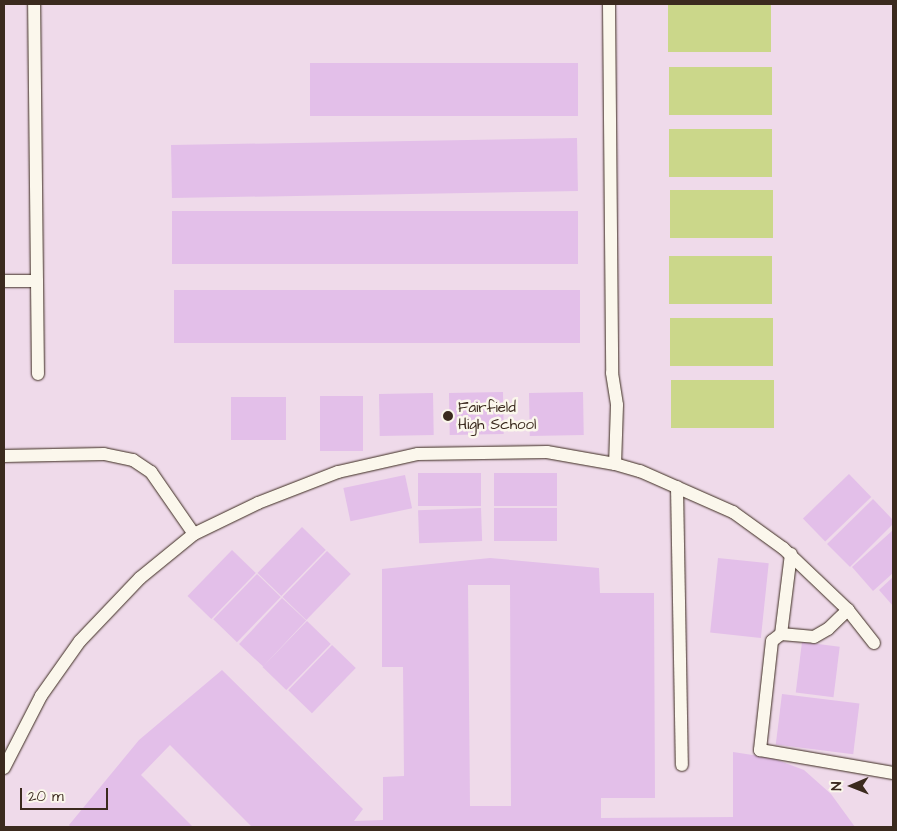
<!DOCTYPE html>
<style>
body{margin:0}
#map{position:relative;width:897px;height:831px;overflow:hidden;background:#f4e6eb;font-family:"Architects Daughter",sans-serif}
div>[style]{position:absolute}
[style*='--x']{left:calc(var(--x)*1px);top:calc(var(--y)*1px);width:calc(var(--w)*1px);rotate:calc(var(--a)*1deg)}
.built>*{inset:0;background:#efdaea;transform-origin:0 0}
.green>*{inset:0;background:#cbd78a;transform-origin:0 0}
.building>*{inset:0;background:#e3bfe9;transform-origin:0 0}
.roads{filter:drop-shadow(0 0 1px #3b2a1e) drop-shadow(0 0 1px #3b2a1e)}
.lane>*{height:12px;margin:-6px;padding:0 6px;transform-origin:6px;border-radius:6px;background:#fbf7ec}
.dots>*{width:14px;height:14px;translate:-50% -50%;box-sizing:border-box;border:2px solid #fbf7ec;border-radius:50%}
span{translate:-50% -50%;white-space:nowrap;text-align:center;line-height:1.15;-webkit-text-stroke:5px #fbf7ec;paint-order:stroke}
.poi-label{font-size:15px;color:#3b2a1e}
.left{translate:0 -50%;text-align:left}
.frame{position:absolute;inset:0;border:5px solid #3b2a1e;pointer-events:none}
.north{position:absolute;left:827px;top:761px;width:50px;height:50px;-webkit-text-stroke:4px #fbf7ec;paint-order:stroke;rotate:269deg;font-size:14px;font-weight:700;line-height:20px;text-align:center;color:#3b2a1e}
.north::after{content:'';display:block;margin:auto;width:18px;height:22px;background:#3b2a1e;clip-path:polygon(50% 0,100% 100%,50% 72%,0 100%)}
.scale{position:absolute;left:20px;top:788px;width:88px;height:22px;box-sizing:border-box;border:2px solid #3b2a1e;border-top:0;padding-left:6px;font-size:15px;line-height:18px;white-space:nowrap;color:#3b2a1e;-webkit-text-stroke:4px #fbf7ec;paint-order:stroke}
</style>
<div id="map">
<div class="built">
<div style="left:4px;top:4px;width:889px;height:823px"></div>
</div>
<div class="green">
<div style="left:771px;top:4px;width:48px;height:103px;rotate:90deg"></div>
<div style="left:669px;top:67px;width:103px;height:48px"></div>
<div style="left:669px;top:129px;width:103px;height:48px"></div>
<div style="left:773px;top:190px;width:48px;height:103px;rotate:90deg"></div>
<div style="left:669px;top:256px;width:103px;height:48px"></div>
<div style="left:670px;top:318px;width:103px;height:48px"></div>
<div style="left:774px;top:380px;width:48px;height:103px;rotate:90deg"></div>
</div>
<div class="building">
<div style="left:310px;top:63px;width:268px;height:53px"></div>
<div style="left:577px;top:138px;width:53px;height:406px;rotate:89deg"></div>
<div style="left:578px;top:211px;width:53px;height:406px;rotate:90deg"></div>
<div style="left:580px;top:290px;width:53px;height:406px;rotate:90deg"></div>
<div style="left:503px;top:392px;width:42px;height:54px;rotate:89deg"></div>
<div style="left:583px;top:392px;width:43px;height:54px;rotate:89deg"></div>
<div style="left:433px;top:393px;width:42px;height:54px;rotate:89deg"></div>
<div style="left:320px;top:396px;width:43px;height:55px"></div>
<div style="left:231px;top:397px;width:55px;height:43px"></div>
<div style="left:418px;top:473px;width:63px;height:33px"></div>
<div style="left:494px;top:473px;width:63px;height:33px"></div>
<div style="left:849px;top:474px;width:32px;height:64px;rotate:46deg"></div>
<div style="left:405px;top:475px;width:34px;height:63px;rotate:78deg"></div>
<div style="clip-path:polygon(873px 499px,893px 520px,893px 524px,850px 567px,827px 544px)"></div>
<div style="left:481px;top:508px;width:33px;height:63px;rotate:88deg"></div>
<div style="left:494px;top:508px;width:63px;height:33px"></div>
<div style="left:302px;top:527px;width:33px;height:64px;rotate:44deg"></div>
<div style="clip-path:polygon(893px 530px,893px 573px,873px 591px,852px 567px)"></div>
<div style="left:232px;top:550px;width:33px;height:64px;rotate:44deg"></div>
<div style="left:327px;top:551px;width:33px;height:64px;rotate:44deg"></div>
<div style="clip-path:polygon(evenodd,490px 558px,599px 568px,600px 593px,654px 593px,655px 798px,601px 798px,601px 818px,733px 817px,733px 752px,772px 758px,804px 770px,831px 794px,855px 827px,252px 827px,170px 745px,141px 775px,193px 827px,71px 827px,69px 825px,139px 740px,222px 670px,363px 809px,354px 821px,383px 820px,383px 777px,404px 776px,403px 667px,382px 667px,382px 569px,490px 558px,468px 585px,510px 585px,511px 806px,470px 806px,468px 585px)"></div>
<div style="left:718px;top:558px;width:51px;height:75px;rotate:6deg"></div>
<div style="left:257px;top:574px;width:33px;height:63px;rotate:44deg"></div>
<div style="clip-path:polygon(893px 577px,893px 606px,879px 590px)"></div>
<div style="left:282px;top:598px;width:33px;height:63px;rotate:43deg"></div>
<div style="left:307px;top:621px;width:33px;height:64px;rotate:44deg"></div>
<div style="left:802px;top:642px;width:38px;height:51px;rotate:7deg"></div>
<div style="left:332px;top:645px;width:33px;height:63px;rotate:44deg"></div>
<div style="left:782px;top:694px;width:78px;height:51px;rotate:7deg"></div>
</div>
<div class="roads">
<div class="lane">
<div style="--x:609;--y:4;--w:369;--a:89.5"></div>
<div style="--x:612;--y:373;--w:32;--a:81"></div>
<div style="--x:617;--y:405;--w:59;--a:91.9"></div>
<div style="--x:4;--y:281;--w:33;--a:0"></div>
<div style="--x:37;--y:281;--w:277;--a:-90.6"></div>
<div style="--x:37;--y:281;--w:93;--a:89.4"></div>
<div style="--x:4;--y:456;--w:100;--a:-1.1"></div>
<div style="--x:104;--y:454;--w:30;--a:12"></div>
<div style="--x:133;--y:460;--w:22;--a:34"></div>
<div style="--x:151;--y:472;--w:75;--a:55.3"></div>
<div style="--x:677;--y:487;--w:278;--a:89"></div>
<div style="--x:791;--y:554;--w:81;--a:97.1"></div>
<div style="--x:781;--y:634;--w:33;--a:5"></div>
<div style="--x:814;--y:637;--w:16;--a:-30"></div>
<div style="--x:828;--y:629;--w:28;--a:-44"></div>
<div style="--x:781;--y:634;--w:11;--a:142"></div>
<div style="--x:772;--y:641;--w:110;--a:96.3"></div>
<div style="--x:760;--y:750;--w:135;--a:9.8"></div>
<div style="--x:4;--y:768;--w:81;--a:-62.8"></div>
<div style="--x:41;--y:696;--w:67;--a:-54.7"></div>
<div style="--x:80;--y:641;--w:87;--a:-46.4"></div>
<div style="--x:140;--y:578;--w:70;--a:-39.2"></div>
<div style="--x:194;--y:534;--w:71;--a:-25.8"></div>
<div style="--x:258;--y:503;--w:86;--a:-21.2"></div>
<div style="--x:338;--y:472;--w:82;--a:-12.7"></div>
<div style="--x:418;--y:454;--w:129;--a:-0.9"></div>
<div style="--x:547;--y:452;--w:69;--a:10"></div>
<div style="--x:615;--y:464;--w:26;--a:16"></div>
<div style="--x:640;--y:471;--w:102;--a:23.8"></div>
<div style="--x:733;--y:512;--w:62;--a:35.8"></div>
<div style="--x:783;--y:548;--w:90;--a:43.6"></div>
<div style="--x:848;--y:610;--w:42;--a:51.8"></div>
</div>
</div>
<div class="dots">
<div style="left:448px;top:416px;background:#3b2a1e"></div>
</div>
<div class="poi-label">
<span class="left" style="left:458px;top:416px">Fairfield<br>High School</span>
</div>
<div class="frame"></div>
<div class="north">N</div>
<div class="scale">20 m</div>
</div>
